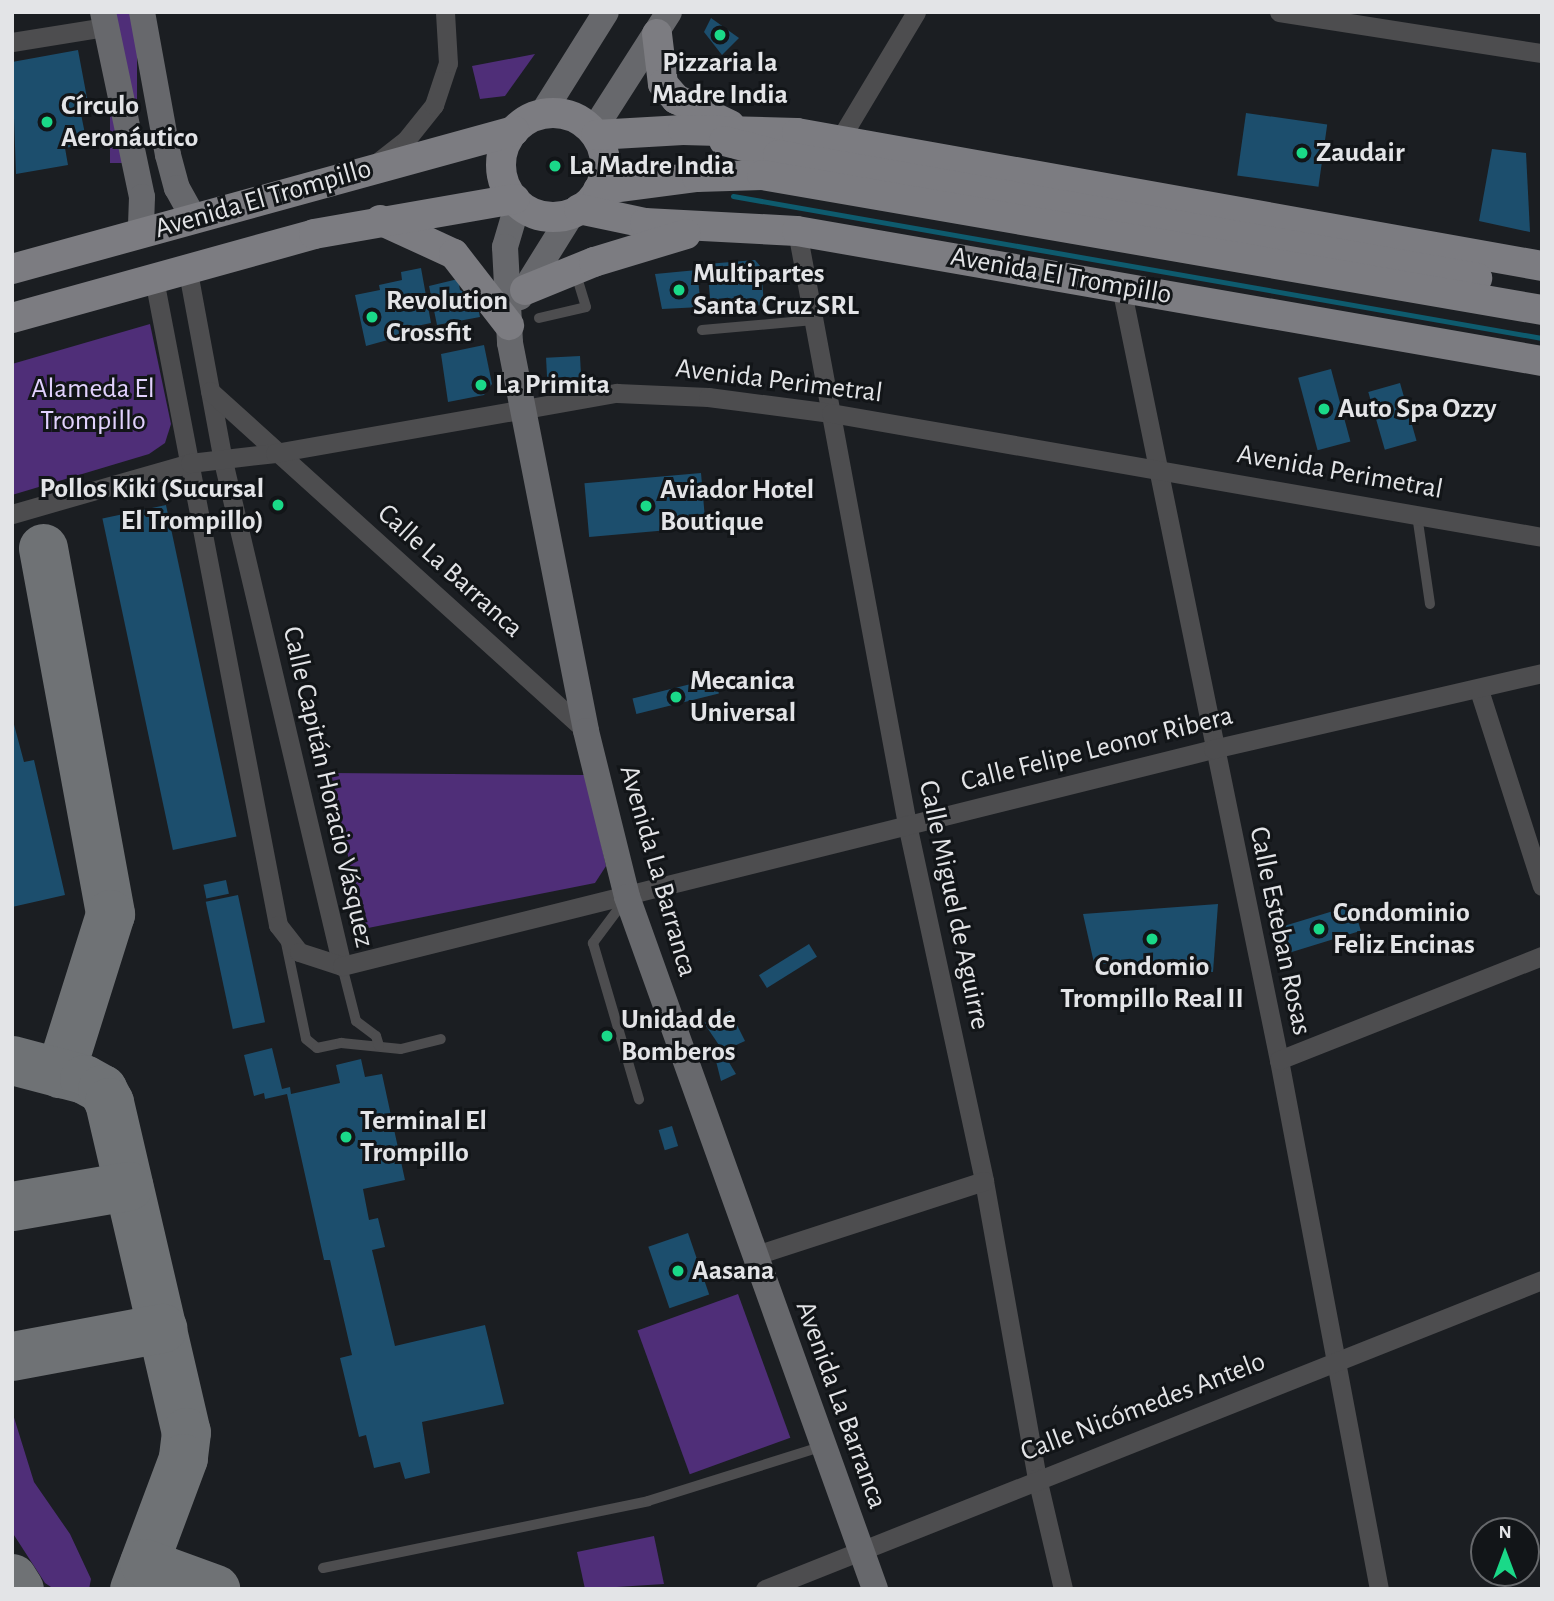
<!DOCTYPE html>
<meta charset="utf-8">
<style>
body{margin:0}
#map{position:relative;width:1554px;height:1601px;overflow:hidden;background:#1b1e22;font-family:"Alegreya Sans",sans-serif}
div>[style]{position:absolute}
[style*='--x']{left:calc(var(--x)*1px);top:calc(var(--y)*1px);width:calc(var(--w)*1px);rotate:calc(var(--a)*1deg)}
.green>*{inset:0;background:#4f2e78;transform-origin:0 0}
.stream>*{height:5px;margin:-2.5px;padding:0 2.5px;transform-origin:2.5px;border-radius:2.5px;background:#0e5b6e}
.taxiway>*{height:49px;margin:-24.5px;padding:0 24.5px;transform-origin:24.5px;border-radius:24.5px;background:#6f7275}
.building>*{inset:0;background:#1c4e6d;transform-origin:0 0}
.lane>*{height:10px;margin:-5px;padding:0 5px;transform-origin:5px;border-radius:5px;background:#4d4d4f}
.street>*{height:19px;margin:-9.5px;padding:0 9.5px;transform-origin:9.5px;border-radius:9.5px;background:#4d4d4f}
.secondary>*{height:26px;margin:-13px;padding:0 13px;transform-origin:13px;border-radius:13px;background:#67686c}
.primary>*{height:30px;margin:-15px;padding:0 15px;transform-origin:15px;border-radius:15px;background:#7c7c81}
.primary>.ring{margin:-15px;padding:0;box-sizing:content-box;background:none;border:30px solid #7c7c81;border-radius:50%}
.dots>*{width:19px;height:19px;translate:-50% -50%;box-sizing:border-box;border:4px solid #121518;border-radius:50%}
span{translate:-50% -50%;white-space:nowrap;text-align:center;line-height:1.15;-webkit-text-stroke:6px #121518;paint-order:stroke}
.poi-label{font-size:28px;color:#e3e4e7;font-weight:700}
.left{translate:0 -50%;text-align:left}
.right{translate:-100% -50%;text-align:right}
.street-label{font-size:28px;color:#e3e4e7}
.park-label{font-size:28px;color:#e2d2fe}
.frame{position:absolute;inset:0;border:14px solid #e3e4e7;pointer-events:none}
.north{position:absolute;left:1470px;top:1517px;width:70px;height:70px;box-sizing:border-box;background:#121518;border:2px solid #66686b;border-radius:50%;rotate:0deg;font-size:19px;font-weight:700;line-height:28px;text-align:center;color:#e3e4e7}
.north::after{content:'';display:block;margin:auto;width:24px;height:32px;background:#1ad988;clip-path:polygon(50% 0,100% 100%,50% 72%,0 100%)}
</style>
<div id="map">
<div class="green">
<div style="left:110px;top:12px;width:27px;height:151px"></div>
<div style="clip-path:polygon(535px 54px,505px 96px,480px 99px,472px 66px)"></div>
<div style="clip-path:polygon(150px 324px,171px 424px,165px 443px,149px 454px,12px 495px,12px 364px)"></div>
<div style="clip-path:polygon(331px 773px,586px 775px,606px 866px,595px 883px,363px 929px)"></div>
<div style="left:738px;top:1294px;width:153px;height:107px;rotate:70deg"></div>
<div style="clip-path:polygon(12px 1411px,34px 1482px,70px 1534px,91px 1579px,89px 1589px,54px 1589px,45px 1583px,12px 1532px)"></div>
<div style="clip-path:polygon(654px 1536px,664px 1584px,585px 1589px,577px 1552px)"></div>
</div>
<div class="stream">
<div style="--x:733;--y:196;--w:821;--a:9.96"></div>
</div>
<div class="taxiway">
<div style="--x:43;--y:548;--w:372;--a:79.6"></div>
<div style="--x:110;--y:914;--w:167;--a:107.5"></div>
<div style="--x:12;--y:1060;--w:74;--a:14.8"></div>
<div style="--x:84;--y:1079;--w:21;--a:29"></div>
<div style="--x:102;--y:1089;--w:15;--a:62"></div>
<div style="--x:109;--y:1102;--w:339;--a:76.9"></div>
<div style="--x:186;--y:1432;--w:26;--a:97"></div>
<div style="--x:183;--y:1458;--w:140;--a:110.5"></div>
<div style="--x:12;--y:1206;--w:118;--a:-9.8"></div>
<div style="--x:12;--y:1356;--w:153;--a:-10.6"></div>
<div style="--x:144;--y:1563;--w:76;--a:20.1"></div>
<div style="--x:12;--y:1578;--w:13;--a:58"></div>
</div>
<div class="building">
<div style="clip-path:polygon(711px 18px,739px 38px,722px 55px,704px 32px)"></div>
<div style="clip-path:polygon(78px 50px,87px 98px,78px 99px,87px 144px,65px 148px,68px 165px,16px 174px,12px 62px)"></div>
<div style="left:1246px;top:113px;width:82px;height:63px;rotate:8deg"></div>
<div style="clip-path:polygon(1492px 149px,1526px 153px,1530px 232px,1479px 221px)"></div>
<div style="clip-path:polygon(755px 260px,761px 267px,764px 305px,711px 309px,707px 264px)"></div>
<div style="clip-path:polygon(421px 268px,431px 323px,412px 327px,413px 333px,366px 346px,355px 295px,380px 290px,379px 285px,402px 280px,401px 272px)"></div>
<div style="clip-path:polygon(697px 270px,701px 307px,662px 309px,655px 274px)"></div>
<div style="clip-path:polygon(458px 279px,460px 290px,476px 298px,480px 317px,437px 325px,429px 286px)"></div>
<div style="clip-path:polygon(484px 345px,492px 384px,484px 395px,448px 402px,441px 354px)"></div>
<div style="left:580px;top:356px;width:21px;height:34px;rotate:87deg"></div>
<div style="left:1331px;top:369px;width:75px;height:34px;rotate:75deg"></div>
<div style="left:1400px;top:383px;width:60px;height:33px;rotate:74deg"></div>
<div style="left:701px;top:473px;width:54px;height:117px;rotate:85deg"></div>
<div style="left:166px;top:505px;width:339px;height:65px;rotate:78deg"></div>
<div style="left:715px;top:678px;width:16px;height:85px;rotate:76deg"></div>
<div style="clip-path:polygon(12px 717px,24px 762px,34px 760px,65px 895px,12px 907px)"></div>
<div style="left:226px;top:880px;width:14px;height:23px;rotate:78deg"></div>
<div style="left:238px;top:895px;width:130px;height:33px;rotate:78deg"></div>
<div style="clip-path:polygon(1218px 904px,1213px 972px,1094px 963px,1083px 914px)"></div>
<div style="left:1353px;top:905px;width:27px;height:79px;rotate:73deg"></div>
<div style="left:809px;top:944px;width:15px;height:59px;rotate:58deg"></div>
<div style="clip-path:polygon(730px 1011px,745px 1041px,723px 1051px,704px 1023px)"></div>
<div style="clip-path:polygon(272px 1048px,282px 1089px,290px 1087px,291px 1094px,340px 1083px,336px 1065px,361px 1059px,365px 1077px,382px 1074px,405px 1180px,363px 1189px,369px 1220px,378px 1218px,385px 1247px,372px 1250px,395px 1346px,485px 1325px,504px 1404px,422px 1422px,430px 1473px,405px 1479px,400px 1462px,374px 1468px,366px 1435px,359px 1437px,340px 1358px,352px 1355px,330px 1260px,324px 1260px,287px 1094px,265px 1099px,264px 1093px,254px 1096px,244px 1055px)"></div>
<div style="clip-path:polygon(724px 1054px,736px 1074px,721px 1081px,715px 1057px)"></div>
<div style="left:672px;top:1126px;width:21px;height:14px;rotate:73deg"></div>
<div style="left:688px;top:1233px;width:65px;height:42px;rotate:71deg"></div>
</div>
<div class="lane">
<div style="--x:539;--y:318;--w:48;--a:-13.2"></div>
<div style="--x:586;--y:307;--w:34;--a:-107"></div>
<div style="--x:702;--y:330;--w:112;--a:-5.1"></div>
<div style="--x:1417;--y:515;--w:90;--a:81.7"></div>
<div style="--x:625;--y:900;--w:54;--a:126.7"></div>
<div style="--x:593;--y:943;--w:163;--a:73.6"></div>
<div style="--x:286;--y:943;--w:98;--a:78.2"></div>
<div style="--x:306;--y:1039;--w:14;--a:39"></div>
<div style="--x:317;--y:1048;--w:25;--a:-12"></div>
<div style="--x:341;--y:1043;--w:60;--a:5.7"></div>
<div style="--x:401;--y:1049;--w:41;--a:-14"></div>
<div style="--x:342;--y:966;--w:57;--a:75.7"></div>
<div style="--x:356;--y:1021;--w:25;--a:37"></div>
<div style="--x:376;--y:1036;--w:10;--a:73"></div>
<div style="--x:323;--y:1568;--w:332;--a:-11.6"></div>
<div style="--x:648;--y:1501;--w:183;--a:-17.4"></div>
</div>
<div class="street">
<div style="--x:1279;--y:12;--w:266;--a:8.9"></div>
<div style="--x:12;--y:42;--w:95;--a:-9.1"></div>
<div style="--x:840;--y:139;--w:148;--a:-59.1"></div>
<div style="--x:374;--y:165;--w:41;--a:-38"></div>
<div style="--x:406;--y:140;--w:45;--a:-51.3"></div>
<div style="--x:434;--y:105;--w:44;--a:-71.6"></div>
<div style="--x:448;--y:63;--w:51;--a:-93.4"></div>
<div style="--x:797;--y:231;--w:603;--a:79.49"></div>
<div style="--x:907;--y:824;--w:365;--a:77.8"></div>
<div style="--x:984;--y:1181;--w:302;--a:79.9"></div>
<div style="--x:1037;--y:1478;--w:114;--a:76.8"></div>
<div style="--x:188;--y:272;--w:192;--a:79.5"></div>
<div style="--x:223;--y:461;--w:519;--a:76.74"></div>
<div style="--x:154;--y:279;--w:658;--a:79.13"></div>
<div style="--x:278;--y:925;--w:34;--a:52"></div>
<div style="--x:299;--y:952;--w:45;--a:18"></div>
<div style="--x:1121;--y:287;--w:789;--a:78.45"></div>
<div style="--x:1279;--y:1060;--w:538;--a:79.3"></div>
<div style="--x:210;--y:391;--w:507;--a:42.12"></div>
<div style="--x:12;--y:514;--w:185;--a:-16"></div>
<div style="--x:190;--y:463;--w:86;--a:-6.7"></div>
<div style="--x:275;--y:453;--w:347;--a:-10"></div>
<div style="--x:617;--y:393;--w:91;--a:2.5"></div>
<div style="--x:708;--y:397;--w:124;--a:7.4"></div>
<div style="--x:831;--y:413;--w:722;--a:9.89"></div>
<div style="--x:1479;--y:690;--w:206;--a:72.2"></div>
<div style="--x:342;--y:966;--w:898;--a:-13.99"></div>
<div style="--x:1213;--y:749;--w:338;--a:-13"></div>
<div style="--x:1279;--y:1060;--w:283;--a:-21.6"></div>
<div style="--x:753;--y:1256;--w:243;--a:-18"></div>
<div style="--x:765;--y:1589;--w:836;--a:-21.69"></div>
</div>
<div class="secondary">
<div style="--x:103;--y:12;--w:189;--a:78.1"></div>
<div style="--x:142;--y:197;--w:36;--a:92"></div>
<div style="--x:142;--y:12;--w:145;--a:79.7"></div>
<div style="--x:168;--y:155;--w:34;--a:75"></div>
<div style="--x:177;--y:188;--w:35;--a:61"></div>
<div style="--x:542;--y:114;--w:120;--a:-57.9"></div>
<div style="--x:593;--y:131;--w:141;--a:-57.4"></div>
<div style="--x:518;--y:203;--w:46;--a:106.5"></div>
<div style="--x:505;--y:247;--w:96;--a:87"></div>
<div style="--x:510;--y:343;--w:395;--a:78.9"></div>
<div style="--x:586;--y:731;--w:171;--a:76.1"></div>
<div style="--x:627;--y:897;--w:735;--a:70.28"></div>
<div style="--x:520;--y:297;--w:100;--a:-58.1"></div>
</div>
<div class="primary">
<div style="--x:657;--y:34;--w:50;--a:83.2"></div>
<div style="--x:663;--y:84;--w:20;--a:49"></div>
<div style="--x:676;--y:99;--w:60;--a:25.7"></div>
<div class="ring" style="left:501px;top:113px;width:74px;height:74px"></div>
<div style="--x:596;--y:135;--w:87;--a:-3.3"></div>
<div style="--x:683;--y:130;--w:114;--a:1.5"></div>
<div style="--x:797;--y:133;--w:757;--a:10.12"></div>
<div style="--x:724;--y:141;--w:56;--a:14.5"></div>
<div style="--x:778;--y:155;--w:710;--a:9.98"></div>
<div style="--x:598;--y:190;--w:100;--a:-7.5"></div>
<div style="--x:697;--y:177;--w:65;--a:-1.8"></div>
<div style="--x:762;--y:175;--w:792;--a:9.82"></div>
<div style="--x:579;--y:209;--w:67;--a:12"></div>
<div style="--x:645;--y:223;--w:152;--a:3"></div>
<div style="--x:797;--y:231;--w:756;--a:9.9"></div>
<div style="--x:380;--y:220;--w:81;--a:24.7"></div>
<div style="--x:454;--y:254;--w:90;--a:52.2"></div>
<div style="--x:12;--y:269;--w:521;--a:-15.37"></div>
<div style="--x:525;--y:290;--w:74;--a:-22.1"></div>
<div style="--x:594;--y:262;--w:96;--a:-16.9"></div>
<div style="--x:12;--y:318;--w:313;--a:-15.5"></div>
<div style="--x:314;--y:234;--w:204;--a:-9.9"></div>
</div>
<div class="dots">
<div style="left:720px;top:35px;background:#1ad988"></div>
<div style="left:47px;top:122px;background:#1ad988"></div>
<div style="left:1302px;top:153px;background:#1ad988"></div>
<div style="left:555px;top:166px;background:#1ad988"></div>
<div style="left:679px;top:290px;background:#1ad988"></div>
<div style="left:372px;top:317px;background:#1ad988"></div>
<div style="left:481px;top:385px;background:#1ad988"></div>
<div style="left:1324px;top:409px;background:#1ad988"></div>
<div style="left:278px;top:505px;background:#1ad988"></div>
<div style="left:646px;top:506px;background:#1ad988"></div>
<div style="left:676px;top:697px;background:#1ad988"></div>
<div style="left:1319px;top:929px;background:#1ad988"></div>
<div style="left:1152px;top:939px;background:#1ad988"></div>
<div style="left:607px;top:1036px;background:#1ad988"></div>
<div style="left:346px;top:1137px;background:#1ad988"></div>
<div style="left:678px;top:1271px;background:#1ad988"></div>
</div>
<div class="poi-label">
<span style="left:720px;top:79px">Pizzaria la<br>Madre India</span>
<span class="left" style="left:61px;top:122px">Círculo<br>Aeronáutico</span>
<span class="left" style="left:1316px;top:153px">Zaudair</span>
<span class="left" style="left:569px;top:166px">La Madre India</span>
<span class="left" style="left:693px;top:290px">Multipartes<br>Santa Cruz SRL</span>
<span class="left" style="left:386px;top:317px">Revolution<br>Crossfit</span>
<span class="left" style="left:495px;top:385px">La Primita</span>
<span class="left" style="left:1338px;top:409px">Auto Spa Ozzy</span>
<span class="right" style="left:264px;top:505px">Pollos Kiki (Sucursal<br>El Trompillo)</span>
<span class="left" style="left:660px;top:506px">Aviador Hotel<br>Boutique</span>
<span class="left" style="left:690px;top:697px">Mecanica<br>Universal</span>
<span class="left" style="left:1333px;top:929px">Condominio<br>Feliz Encinas</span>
<span style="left:1152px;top:983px">Condomio<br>Trompillo Real II</span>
<span class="left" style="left:621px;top:1036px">Unidad de<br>Bomberos</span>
<span class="left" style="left:360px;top:1137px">Terminal El<br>Trompillo</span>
<span class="left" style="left:692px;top:1271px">Aasana</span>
</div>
<div class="street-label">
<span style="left:263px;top:199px;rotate:-16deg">Avenida El Trompillo</span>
<span style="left:1061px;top:276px;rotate:10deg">Avenida El Trompillo</span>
<span style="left:779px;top:381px;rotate:7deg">Avenida Perimetral</span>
<span style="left:1340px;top:472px;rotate:10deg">Avenida Perimetral</span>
<span style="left:450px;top:571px;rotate:42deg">Calle La Barranca</span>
<span style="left:1097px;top:749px;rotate:-14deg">Calle Felipe Leonor Ribera</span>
<span style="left:328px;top:787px;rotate:77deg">Calle Capitán Horacio Vásquez</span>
<span style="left:658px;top:871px;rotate:74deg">Avenida La Barranca</span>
<span style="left:954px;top:905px;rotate:78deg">Calle Miguel de Aguirre</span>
<span style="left:1280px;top:931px;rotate:78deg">Calle Esteban Rosas</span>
<span style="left:841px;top:1405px;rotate:70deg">Avenida La Barranca</span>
<span style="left:1143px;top:1407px;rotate:-21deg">Calle Nicómedes Antelo</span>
</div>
<div class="park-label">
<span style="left:93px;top:405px">Alameda El<br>Trompillo</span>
</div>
<div class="frame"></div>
<div class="north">N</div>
</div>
